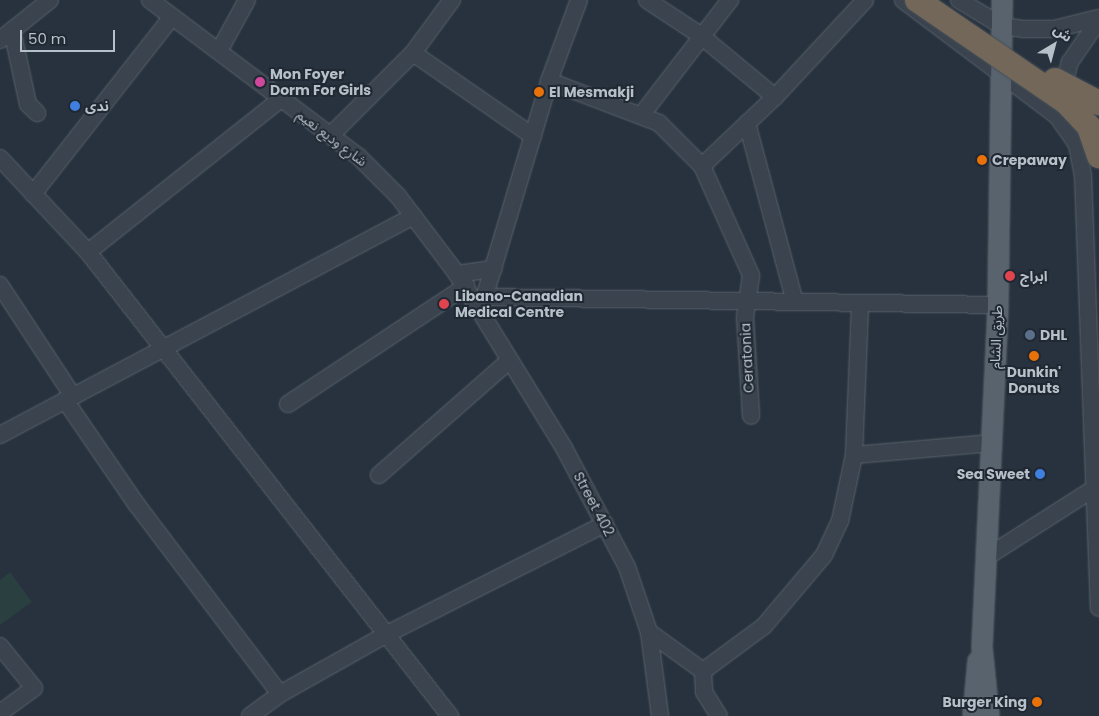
<!DOCTYPE html>
<meta charset="utf-8">
<style>
body{margin:0}
#map{position:relative;width:1099px;height:716px;overflow:hidden;background:#27323e;font-family:Poppins,"Noto Sans Arabic",sans-serif}
div>[style]{position:absolute}
[style*='--x']{left:calc(var(--x)*1px);top:calc(var(--y)*1px);width:calc(var(--w)*1px);rotate:calc(var(--a)*1deg)}
.green>*{inset:0;background:#2a3f40}
.roads{filter:drop-shadow(0 0 1px #59626b) drop-shadow(0 0 1px #59626b)}
.minor>*{height:16px;margin:-8px;padding:0 8px;transform-origin:8px;border-radius:8px;background:#3b444e}
.major>*{height:20px;margin:-10px;padding:0 10px;transform-origin:10px;border-radius:10px;background:#59636e}
.bridges{filter:drop-shadow(0 0 1px #464f58) drop-shadow(0 0 1px #464f58)}
.highway-bridge>*{height:24px;margin:-12px;padding:0 12px;transform-origin:12px;border-radius:12px;background:#736759}
.dots>*{width:14px;height:14px;translate:-50% -50%;box-sizing:border-box;border:2px solid #202933;border-radius:50%}
span{translate:-50% -50%;white-space:nowrap;text-align:center;line-height:1.15;-webkit-text-stroke:4px #202933;paint-order:stroke}
.poi-label{font-size:14px;color:#b7bfc8;font-weight:700}
.left{translate:0 -50%;text-align:left}
.right{translate:-100% -50%;text-align:right}
.street-label{font-size:14px;color:#b7bfc8}
.north{position:absolute;left:1029px;top:20px;width:50px;height:50px;-webkit-text-stroke:4px #202933;paint-order:stroke;rotate:37deg;font-size:14px;font-weight:700;line-height:20px;text-align:center;color:#b7bfc8}
.north::after{content:'';display:block;margin:auto;width:18px;height:22px;background:#b7bfc8;clip-path:polygon(50% 0,100% 100%,50% 72%,0 100%)}
.scale{position:absolute;left:20px;top:30px;width:95px;height:22px;box-sizing:border-box;border:2px solid #b7bfc8;border-top:0;padding-left:6px;font-size:15px;line-height:18px;white-space:nowrap;color:#b7bfc8;-webkit-text-stroke:4px #202933;paint-order:stroke}
</style>
<div id="map">
<div class="green">
<div style="clip-path:polygon(10px 572px,32px 602px,0 625px,0 580px)"></div>
</div>
<div class="roads">
<div class="minor">
<div style="--x:150;--y:0;--w:260;--a:36.9"></div>
<div style="--x:358;--y:156;--w:57;--a:45"></div>
<div style="--x:398;--y:196;--w:98;--a:52.9"></div>
<div style="--x:457;--y:274;--w:204;--a:58.4"></div>
<div style="--x:564;--y:448;--w:135;--a:62.1"></div>
<div style="--x:627;--y:567;--w:69;--a:71.3"></div>
<div style="--x:649;--y:632;--w:85;--a:82.5"></div>
<div style="--x:647;--y:0;--w:64;--a:33.4"></div>
<div style="--x:700;--y:35;--w:97;--a:39.6"></div>
<div style="--x:903;--y:0;--w:193;--a:37"></div>
<div style="--x:1057;--y:116;--w:35;--a:55"></div>
<div style="--x:1077;--y:145;--w:31;--a:79"></div>
<div style="--x:1083;--y:175;--w:433;--a:87.9"></div>
<div style="--x:959;--y:0;--w:50;--a:31.2"></div>
<div style="--x:1002;--y:26;--w:21;--a:8"></div>
<div style="--x:1023;--y:29;--w:31;--a:0"></div>
<div style="--x:1054;--y:29;--w:46;--a:-13.7"></div>
<div style="--x:12;--y:30;--w:76;--a:77.8"></div>
<div style="--x:28;--y:104;--w:13;--a:45"></div>
<div style="--x:0;--y:40;--w:64;--a:-38.7"></div>
<div style="--x:219;--y:51;--w:58;--a:-61.2"></div>
<div style="--x:413;--y:53;--w:146;--a:34.7"></div>
<div style="--x:549;--y:81;--w:118;--a:20.9"></div>
<div style="--x:659;--y:123;--w:61;--a:45"></div>
<div style="--x:702;--y:166;--w:120;--a:65.8"></div>
<div style="--x:751;--y:275;--w:42;--a:98.1"></div>
<div style="--x:745;--y:317;--w:99;--a:86.5"></div>
<div style="--x:1062;--y:93;--w:32;--a:-76"></div>
<div style="--x:1070;--y:62;--w:51;--a:-55.4"></div>
<div style="--x:643;--y:113;--w:143;--a:-52.4"></div>
<div style="--x:747;--y:123;--w:185;--a:75"></div>
<div style="--x:331;--y:135;--w:116;--a:-45"></div>
<div style="--x:413;--y:53;--w:66;--a:-53.7"></div>
<div style="--x:0;--y:158;--w:129;--a:46.9"></div>
<div style="--x:88;--y:252;--w:589;--a:52.04"></div>
<div style="--x:702;--y:166;--w:100;--a:-43.4"></div>
<div style="--x:775;--y:97;--w:132;--a:-47.1"></div>
<div style="--x:33;--y:194;--w:225;--a:-51.9"></div>
<div style="--x:88;--y:252;--w:245;--a:-38.4"></div>
<div style="--x:457;--y:274;--w:37;--a:-8"></div>
<div style="--x:0;--y:285;--w:133;--a:56.7"></div>
<div style="--x:484;--y:297;--w:514;--a:0.89"></div>
<div style="--x:482;--y:305;--w:234;--a:-73.3"></div>
<div style="--x:549;--y:81;--w:86;--a:-69.7"></div>
<div style="--x:65;--y:400;--w:127;--a:55.6"></div>
<div style="--x:137;--y:505;--w:237;--a:52.9"></div>
<div style="--x:288;--y:404;--w:214;--a:-33.5"></div>
<div style="--x:0;--y:435;--w:468;--a:-27.9"></div>
<div style="--x:854;--y:455;--w:139;--a:-5"></div>
<div style="--x:379;--y:475;--w:174;--a:-41.3"></div>
<div style="--x:985;--y:558;--w:130;--a:-32.5"></div>
<div style="--x:649;--y:632;--w:67;--a:35.8"></div>
<div style="--x:703;--y:671;--w:76;--a:-36.4"></div>
<div style="--x:764;--y:626;--w:93;--a:-49.8"></div>
<div style="--x:824;--y:555;--w:38;--a:-65"></div>
<div style="--x:840;--y:521;--w:67;--a:-78"></div>
<div style="--x:854;--y:455;--w:150;--a:-87.7"></div>
<div style="--x:0;--y:646;--w:54;--a:51"></div>
<div style="--x:34;--y:688;--w:42;--a:143.7"></div>
<div style="--x:703;--y:671;--w:21;--a:87"></div>
<div style="--x:704;--y:692;--w:28;--a:58"></div>
<div style="--x:250;--y:716;--w:37;--a:-36"></div>
<div style="--x:280;--y:694;--w:123;--a:-29.3"></div>
<div style="--x:387;--y:634;--w:244;--a:-26.8"></div>
</div>
<div class="major">
<div style="--x:973;--y:716;--w:55;--a:-84.8"></div>
<div style="--x:989;--y:716;--w:69;--a:-95.8"></div>
<div style="--x:982;--y:647;--w:342;--a:-87.3"></div>
<div style="--x:998;--y:305;--w:305;--a:-89.2"></div>
</div>
</div>
<div class="bridges">
<div class="highway-bridge">
<div style="--x:917;--y:0;--w:181;--a:34.4"></div>
<div style="--x:1066;--y:102;--w:34;--a:47"></div>
<div style="--x:1089;--y:127;--w:31;--a:71"></div>
<div style="--x:1055;--y:80;--w:50;--a:27.6"></div>
</div>
</div>
<div class="dots">
<div style="left:260px;top:82px;background:#d1479c"></div>
<div style="left:539px;top:92px;background:#e8710a"></div>
<div style="left:75px;top:106px;background:#3f7fe0"></div>
<div style="left:982px;top:160px;background:#e8710a"></div>
<div style="left:1010px;top:276px;background:#e0444e"></div>
<div style="left:444px;top:304px;background:#e0444e"></div>
<div style="left:1030px;top:335px;background:#5c6f8a"></div>
<div style="left:1034px;top:356px;background:#e8710a"></div>
<div style="left:1040px;top:474px;background:#3f7fe0"></div>
<div style="left:1037px;top:702px;background:#e8710a"></div>
</div>
<div class="poi-label">
<span class="left" style="left:270px;top:82px">Mon Foyer<br>Dorm For Girls</span>
<span class="left" style="left:549px;top:92px">El Mesmakji</span>
<span class="left" style="left:85px;top:106px">ندى</span>
<span class="left" style="left:992px;top:160px">Crepaway</span>
<span class="left" style="left:1020px;top:276px">ابراج</span>
<span class="left" style="left:455px;top:304px">Libano-Canadian<br>Medical Centre</span>
<span class="left" style="left:1040px;top:335px">DHL</span>
<span style="left:1034px;top:380px">Dunkin'<br>Donuts</span>
<span class="right" style="left:1030px;top:474px">Sea Sweet</span>
<span class="right" style="left:1027px;top:702px">Burger King</span>
</div>
<div class="street-label">
<span style="left:332px;top:138px;rotate:37deg">شارع وديع نعيم</span>
<span style="left:996px;top:337px;rotate:-88deg">طريق الشام</span>
<span style="left:747px;top:358px;rotate:-93deg">Ceratonia</span>
<span style="left:594px;top:504px;rotate:62deg">Street 402</span>
</div>
<div class="north">ش</div>
<div class="scale">50 m</div>
</div>
